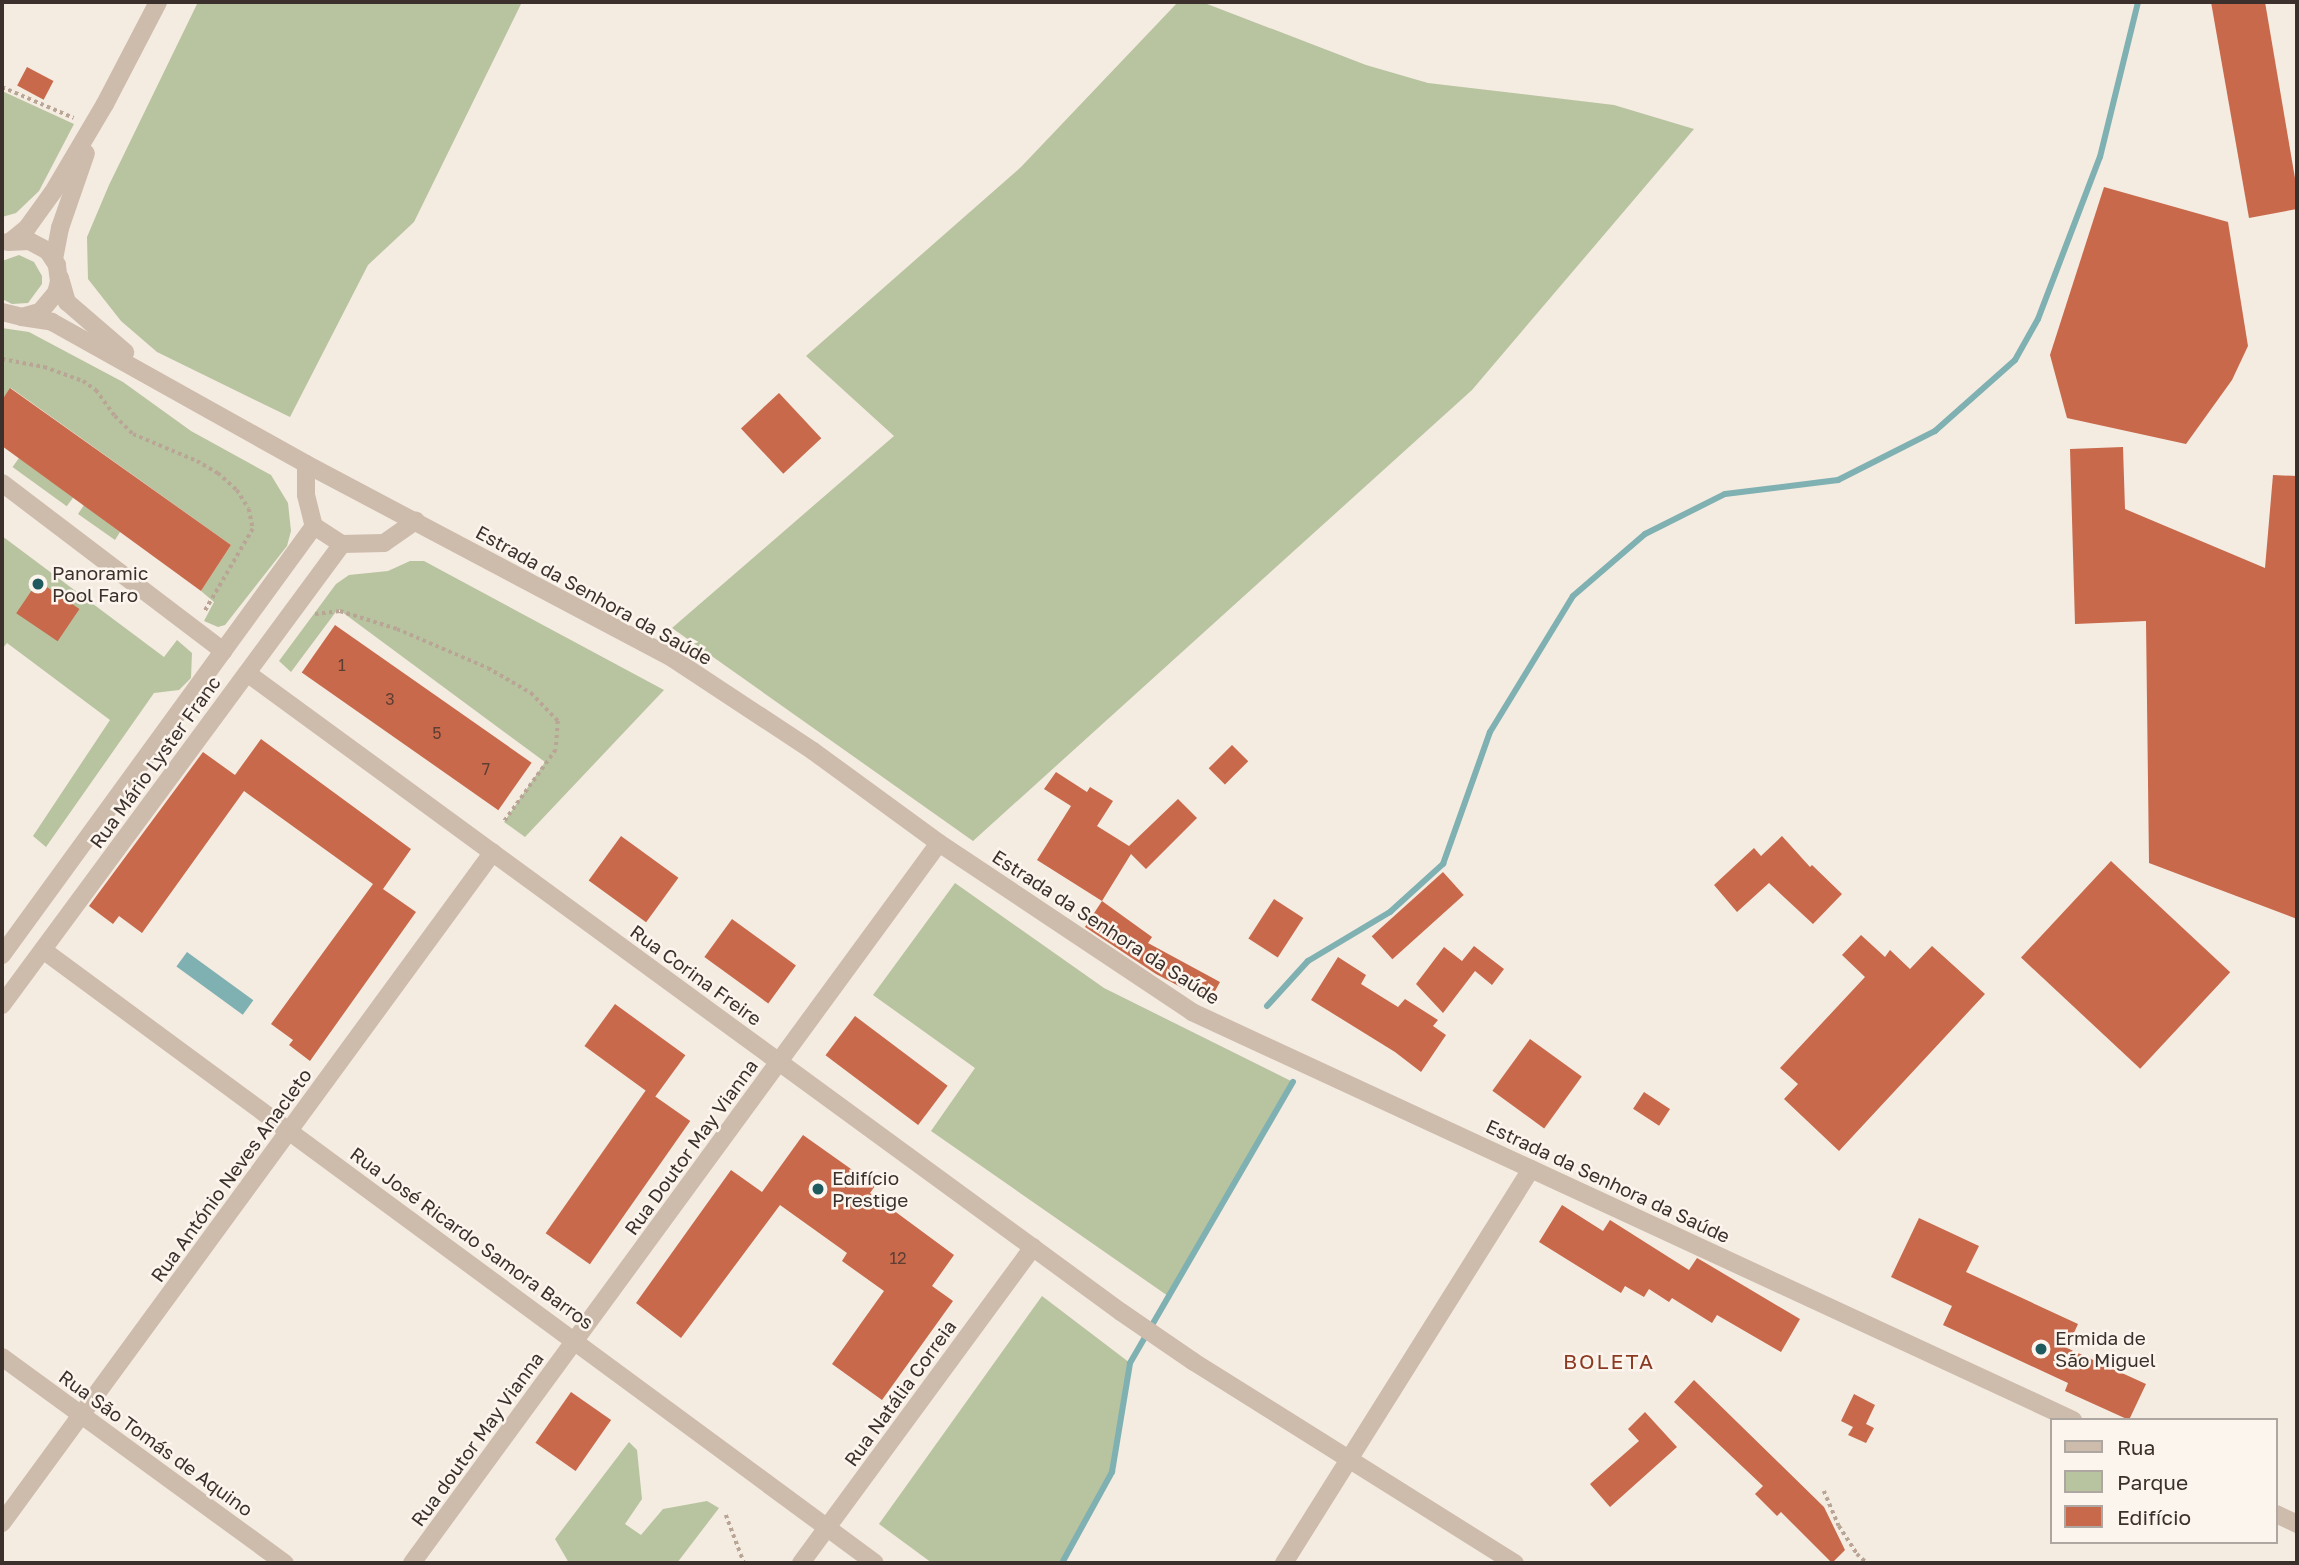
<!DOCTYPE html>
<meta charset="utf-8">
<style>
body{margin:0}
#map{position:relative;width:2299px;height:1565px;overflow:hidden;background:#f4ebe1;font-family:"Golos Text",sans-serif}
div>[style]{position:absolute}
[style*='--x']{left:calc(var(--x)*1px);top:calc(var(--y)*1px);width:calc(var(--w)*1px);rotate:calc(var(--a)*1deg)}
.green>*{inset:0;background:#b8c4a0;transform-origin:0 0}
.water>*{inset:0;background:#7fb0b2;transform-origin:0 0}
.stream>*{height:6px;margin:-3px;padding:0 3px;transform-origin:3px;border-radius:3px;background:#7fb0b2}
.building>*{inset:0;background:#c8694b;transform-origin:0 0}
.path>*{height:3.5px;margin-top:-1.75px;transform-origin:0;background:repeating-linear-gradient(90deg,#b9a596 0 3.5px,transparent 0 7px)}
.minor>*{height:18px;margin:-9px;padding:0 9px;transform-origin:9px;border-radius:9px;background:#cdbbac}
.dots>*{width:19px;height:19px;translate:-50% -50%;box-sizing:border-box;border:4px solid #fbf5ee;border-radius:50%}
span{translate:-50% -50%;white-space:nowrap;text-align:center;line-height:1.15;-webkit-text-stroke:5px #fbf5ee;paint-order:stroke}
.number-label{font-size:16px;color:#5e3e33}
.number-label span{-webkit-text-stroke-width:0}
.poi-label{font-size:19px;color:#3b302b}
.left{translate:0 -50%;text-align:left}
.street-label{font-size:19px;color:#3b302b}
.neighbourhood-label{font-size:21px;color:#8c3b22;letter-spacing:2px}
.frame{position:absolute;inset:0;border:4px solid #3b302b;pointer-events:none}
.legend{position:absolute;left:2050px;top:1418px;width:228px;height:126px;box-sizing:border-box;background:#fbf5ee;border:2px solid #aea6a0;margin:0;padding:9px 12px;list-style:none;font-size:21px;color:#3b302b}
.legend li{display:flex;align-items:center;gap:14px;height:35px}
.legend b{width:35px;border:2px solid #aea6a0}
</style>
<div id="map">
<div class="green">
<div style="clip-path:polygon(198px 2px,522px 2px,414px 222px,368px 265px,290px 417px,157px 352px,121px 321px,88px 279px,87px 237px,109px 185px)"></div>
<div style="clip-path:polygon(1178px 2px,1202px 2px,1366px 65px,1428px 83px,1614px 105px,1694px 129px,1472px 390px,973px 841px,672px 628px,894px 436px,806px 356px,1021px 167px)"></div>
<div style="clip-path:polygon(2px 91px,74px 124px,39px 191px,16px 213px,2px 217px)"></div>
<div style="clip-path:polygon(19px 255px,34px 262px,42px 276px,42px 284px,28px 303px,12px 304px,2px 299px,2px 261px)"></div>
<div style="clip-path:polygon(2px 328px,29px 332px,123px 382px,191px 431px,271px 475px,288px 503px,291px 531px,287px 546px,225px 625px,218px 627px,204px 621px,214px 602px,201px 591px,231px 545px,11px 388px,2px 400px)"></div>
<div style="left:19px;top:458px;width:67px;height:11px;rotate:36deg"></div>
<div style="clip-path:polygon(84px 505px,120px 532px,115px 540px,78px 514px)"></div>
<div style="clip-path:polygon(2px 536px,164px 657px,177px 640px,192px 653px,191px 678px,179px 690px,154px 693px,46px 847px,33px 836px,110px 720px,7px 643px,2px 649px)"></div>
<div style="clip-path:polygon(410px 561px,424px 561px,664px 690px,525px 837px,504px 822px,545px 762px,338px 609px,291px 672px,279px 661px,336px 584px,349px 575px,388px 571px)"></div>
<div style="clip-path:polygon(955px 883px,1104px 988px,1293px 1082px,1168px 1296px,931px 1131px,975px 1068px,873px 995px)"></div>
<div style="clip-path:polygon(1042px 1296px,1130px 1363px,1112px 1472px,1062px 1563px,932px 1563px,879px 1524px)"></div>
<div style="clip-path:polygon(629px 1442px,637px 1450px,642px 1499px,625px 1524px,641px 1535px,663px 1509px,707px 1501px,719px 1508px,677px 1563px,569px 1563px,555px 1539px)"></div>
</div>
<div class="water">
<div style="left:187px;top:952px;width:82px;height:18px;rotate:36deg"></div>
</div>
<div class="stream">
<div style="--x:1267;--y:1006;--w:61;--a:-47.7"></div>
<div style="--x:1308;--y:961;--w:96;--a:-30.9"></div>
<div style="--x:1390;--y:912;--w:72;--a:-42.2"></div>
<div style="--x:1443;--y:864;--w:140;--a:-70.4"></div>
<div style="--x:1490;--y:732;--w:159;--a:-58.6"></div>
<div style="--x:1573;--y:596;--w:95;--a:-40.7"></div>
<div style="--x:1645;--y:534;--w:89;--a:-26.6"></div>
<div style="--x:1725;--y:494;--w:114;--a:-7.1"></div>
<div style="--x:1838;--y:480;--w:109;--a:-26.8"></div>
<div style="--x:1935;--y:431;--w:107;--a:-41.6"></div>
<div style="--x:2015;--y:360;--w:47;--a:-60.7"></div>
<div style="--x:2038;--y:319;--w:173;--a:-69.1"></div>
<div style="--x:2100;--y:157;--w:160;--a:-76.2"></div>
<div style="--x:1062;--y:1563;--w:104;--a:-61.2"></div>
<div style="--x:1112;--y:1472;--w:110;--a:-80.6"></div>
<div style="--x:1130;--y:1363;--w:325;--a:-59.9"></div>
</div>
<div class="building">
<div style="clip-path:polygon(2211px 2px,2265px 2px,2297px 190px,2297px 209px,2249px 218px)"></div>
<div style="left:27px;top:67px;width:30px;height:21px;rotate:28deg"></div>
<div style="clip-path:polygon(2104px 187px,2228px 222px,2248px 346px,2232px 380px,2186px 444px,2067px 418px,2050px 355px)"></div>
<div style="clip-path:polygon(10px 388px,231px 545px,201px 591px,2px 446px,2px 400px)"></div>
<div style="left:779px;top:393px;width:62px;height:52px;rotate:47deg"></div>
<div style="clip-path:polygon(2123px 447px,2125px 509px,2265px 568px,2273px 475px,2297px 476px,2297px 919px,2149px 863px,2146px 621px,2075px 624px,2070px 449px)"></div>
<div style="left:38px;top:581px;width:50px;height:39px;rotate:34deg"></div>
<div style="left:335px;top:625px;width:240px;height:58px;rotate:35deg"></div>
<div style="clip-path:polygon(261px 739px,411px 849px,383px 889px,416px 912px,310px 1061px,289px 1045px,293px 1040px,271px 1024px,373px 884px,244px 791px,142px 933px,119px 916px,113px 924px,89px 906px,203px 752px,235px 775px)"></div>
<div style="left:1232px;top:745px;width:23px;height:33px;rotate:45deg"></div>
<div style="clip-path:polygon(1056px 772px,1087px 792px,1090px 787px,1113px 801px,1097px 826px,1129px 846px,1178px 799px,1197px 818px,1146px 869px,1131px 854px,1102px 901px,1152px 937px,1148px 943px,1220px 982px,1209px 1002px,1156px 974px,1085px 927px,1102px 901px,1037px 860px,1071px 806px,1044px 789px)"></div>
<div style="left:621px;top:836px;width:71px;height:55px;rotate:36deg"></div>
<div style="clip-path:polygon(1782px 836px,1810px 867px,1812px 865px,1842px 894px,1813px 924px,1769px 883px,1737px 912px,1714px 885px,1754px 848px,1761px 856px)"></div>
<div style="left:2111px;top:861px;width:163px;height:132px;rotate:43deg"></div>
<div style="left:1443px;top:872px;width:31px;height:96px;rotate:48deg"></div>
<div style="left:1274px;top:899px;width:35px;height:47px;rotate:33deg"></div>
<div style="left:732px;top:919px;width:79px;height:47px;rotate:36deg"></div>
<div style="clip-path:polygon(1861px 935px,1885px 957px,1890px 950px,1910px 969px,1932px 946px,1985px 994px,1839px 1151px,1784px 1099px,1798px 1084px,1780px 1068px,1865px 977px,1842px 955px)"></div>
<div style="clip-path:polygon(1474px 946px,1504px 969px,1492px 985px,1475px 971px,1443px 1013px,1416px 984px,1444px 947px,1462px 961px)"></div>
<div style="clip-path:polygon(1338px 957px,1366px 975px,1361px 984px,1398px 1007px,1405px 999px,1438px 1020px,1433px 1026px,1446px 1035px,1421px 1072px,1395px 1052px,1311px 1000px)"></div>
<div style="left:615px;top:1004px;width:87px;height:52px;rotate:36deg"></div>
<div style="left:855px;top:1016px;width:116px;height:49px;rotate:37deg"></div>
<div style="left:1530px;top:1039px;width:64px;height:64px;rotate:36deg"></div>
<div style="left:646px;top:1090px;width:54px;height:175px;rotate:35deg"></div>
<div style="left:1644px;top:1092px;width:31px;height:20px;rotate:33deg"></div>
<div style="clip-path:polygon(803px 1135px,875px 1186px,870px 1193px,954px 1255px,932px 1286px,953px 1301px,882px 1400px,832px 1364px,884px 1291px,842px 1261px,847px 1253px,780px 1205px,681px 1338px,636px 1303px,731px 1170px,762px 1192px)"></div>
<div style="clip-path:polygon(1562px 1205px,1603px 1231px,1610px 1220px,1689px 1270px,1697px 1258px,1704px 1262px,1800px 1319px,1781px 1352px,1717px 1315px,1712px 1323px,1672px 1298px,1669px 1302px,1649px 1289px,1644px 1297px,1625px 1286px,1621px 1293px,1539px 1242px)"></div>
<div style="clip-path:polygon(1919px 1218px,1979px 1246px,1966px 1272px,2078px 1324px,2067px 1348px,2146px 1384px,2129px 1420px,2065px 1391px,2068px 1383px,1943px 1325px,1952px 1306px,1891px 1277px)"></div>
<div style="clip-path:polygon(1694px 1380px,1824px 1507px,1845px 1550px,1832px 1563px,1781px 1512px,1777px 1516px,1755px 1494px,1763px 1486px,1674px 1402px)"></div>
<div style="left:571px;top:1392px;width:49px;height:62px;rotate:35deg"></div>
<div style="clip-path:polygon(1854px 1394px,1875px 1405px,1866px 1424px,1874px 1428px,1866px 1443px,1848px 1435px,1853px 1427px,1841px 1421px)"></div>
<div style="clip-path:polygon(1645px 1412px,1677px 1447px,1610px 1507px,1590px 1484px,1639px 1441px,1628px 1429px)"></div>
</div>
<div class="path">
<div style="--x:2;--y:87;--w:78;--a:23.3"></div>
<div style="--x:2;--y:359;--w:43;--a:10.8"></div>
<div style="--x:44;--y:367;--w:41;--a:19.7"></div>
<div style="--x:83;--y:381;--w:16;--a:35"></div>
<div style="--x:96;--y:390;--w:32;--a:54"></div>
<div style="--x:115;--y:416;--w:25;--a:45"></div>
<div style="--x:133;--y:434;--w:69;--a:22.9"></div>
<div style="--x:197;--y:461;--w:24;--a:30"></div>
<div style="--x:218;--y:473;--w:25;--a:42"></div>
<div style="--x:237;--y:490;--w:22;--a:58"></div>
<div style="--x:249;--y:509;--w:20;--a:79"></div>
<div style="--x:253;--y:529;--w:97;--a:120.3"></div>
<div style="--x:315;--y:614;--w:25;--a:-7"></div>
<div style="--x:340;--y:611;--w:60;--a:17.5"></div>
<div style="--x:397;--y:629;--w:99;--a:23.2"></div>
<div style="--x:488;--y:668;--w:50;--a:30.2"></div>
<div style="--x:531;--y:693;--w:39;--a:46"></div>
<div style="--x:558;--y:721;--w:29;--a:94"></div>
<div style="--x:556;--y:750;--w:89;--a:125.8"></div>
<div style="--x:1824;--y:1491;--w:38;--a:67"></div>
<div style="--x:1839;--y:1526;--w:33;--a:57"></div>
<div style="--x:1857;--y:1554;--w:13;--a:42"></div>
<div style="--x:726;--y:1515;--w:51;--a:69.4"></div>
</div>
<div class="minor">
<div style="--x:11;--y:241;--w:21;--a:-39"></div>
<div style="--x:27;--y:228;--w:44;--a:-54.2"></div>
<div style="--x:53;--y:192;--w:102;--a:-59.4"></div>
<div style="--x:105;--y:104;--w:115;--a:-62.5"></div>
<div style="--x:54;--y:259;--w:32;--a:-79"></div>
<div style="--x:60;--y:228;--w:79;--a:-70.9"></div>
<div style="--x:60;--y:278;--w:25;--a:74"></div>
<div style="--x:67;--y:302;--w:77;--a:40.8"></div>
<div style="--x:2;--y:312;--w:21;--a:14"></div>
<div style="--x:22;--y:317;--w:19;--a:-16"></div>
<div style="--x:40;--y:312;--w:25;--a:-50"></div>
<div style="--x:56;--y:293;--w:11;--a:-75"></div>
<div style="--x:59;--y:282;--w:17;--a:-97"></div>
<div style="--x:57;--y:265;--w:17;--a:-123"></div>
<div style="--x:48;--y:251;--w:21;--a:-152"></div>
<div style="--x:29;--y:241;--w:21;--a:177"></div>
<div style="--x:22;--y:317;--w:30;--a:9"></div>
<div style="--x:52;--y:322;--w:291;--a:29.2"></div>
<div style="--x:306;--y:464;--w:414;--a:27.9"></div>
<div style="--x:672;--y:658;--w:169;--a:33.4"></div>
<div style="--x:813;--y:751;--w:156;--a:36.1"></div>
<div style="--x:939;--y:843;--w:304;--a:33.7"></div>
<div style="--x:1192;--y:1012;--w:971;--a:24.85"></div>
<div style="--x:306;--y:464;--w:31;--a:90"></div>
<div style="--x:306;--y:495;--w:32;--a:76"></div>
<div style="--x:314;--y:526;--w:33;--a:33"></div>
<div style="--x:342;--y:544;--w:42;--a:-1.4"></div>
<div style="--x:384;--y:543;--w:39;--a:-35"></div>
<div style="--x:2;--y:483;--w:278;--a:37.2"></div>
<div style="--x:247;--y:673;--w:1083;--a:36.17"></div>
<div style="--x:1121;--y:1312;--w:88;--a:34.4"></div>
<div style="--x:1194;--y:1362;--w:379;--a:32.1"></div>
<div style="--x:43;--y:950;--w:1033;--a:36.38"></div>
<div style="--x:2;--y:955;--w:530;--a:-53.97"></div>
<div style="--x:2;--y:1005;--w:573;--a:-53.59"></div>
<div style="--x:2;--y:1357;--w:350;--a:36.1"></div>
<div style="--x:2276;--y:1514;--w:23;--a:25"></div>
<div style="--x:2;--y:1523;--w:831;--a:-53.81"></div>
<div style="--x:412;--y:1563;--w:892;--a:-53.8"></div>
<div style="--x:801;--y:1563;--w:392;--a:-53.7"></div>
<div style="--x:1284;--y:1563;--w:465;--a:-57.9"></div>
</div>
<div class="dots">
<div style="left:38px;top:584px;background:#1f5a5e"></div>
<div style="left:818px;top:1189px;background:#1f5a5e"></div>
<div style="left:2041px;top:1349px;background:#1f5a5e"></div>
</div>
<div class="number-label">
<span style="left:342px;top:665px">1</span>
<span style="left:390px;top:699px">3</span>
<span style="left:437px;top:733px">5</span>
<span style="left:486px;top:769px">7</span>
<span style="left:898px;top:1258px">12</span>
</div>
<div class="poi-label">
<span class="left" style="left:52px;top:584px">Panoramic<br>Pool Faro</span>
<span class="left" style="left:832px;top:1189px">Edifício<br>Prestige</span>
<span class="left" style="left:2055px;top:1349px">Ermida de<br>São Miguel</span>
</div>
<div class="street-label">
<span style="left:594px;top:595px;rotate:29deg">Estrada da Senhora da Saúde</span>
<span style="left:155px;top:762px;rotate:-54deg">Rua Mário Lyster Franc</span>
<span style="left:1106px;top:927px;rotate:33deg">Estrada da Senhora da Saúde</span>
<span style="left:696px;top:975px;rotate:36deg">Rua Corina Freire</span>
<span style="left:691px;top:1147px;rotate:-54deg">Rua Doutor May Vianna</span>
<span style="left:231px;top:1175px;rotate:-54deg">Rua António Neves Anacleto</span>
<span style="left:1608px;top:1181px;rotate:25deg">Estrada da Senhora da Saúde</span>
<span style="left:472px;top:1238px;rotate:36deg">Rua José Ricardo Samora Barros</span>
<span style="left:900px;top:1393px;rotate:-54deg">Rua Natália Correia</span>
<span style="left:477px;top:1439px;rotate:-54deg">Rua doutor May Vianna</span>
<span style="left:156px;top:1443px;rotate:36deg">Rua São Tomás de Aquino</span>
</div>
<div class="neighbourhood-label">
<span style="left:1609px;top:1361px">BOLETA</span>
</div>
<div class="frame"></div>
<ul class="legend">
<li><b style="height:9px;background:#cdbbac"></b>Rua</li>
<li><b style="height:19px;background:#b8c4a0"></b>Parque</li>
<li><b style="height:19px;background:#c8694b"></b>Edifício</li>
</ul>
</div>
